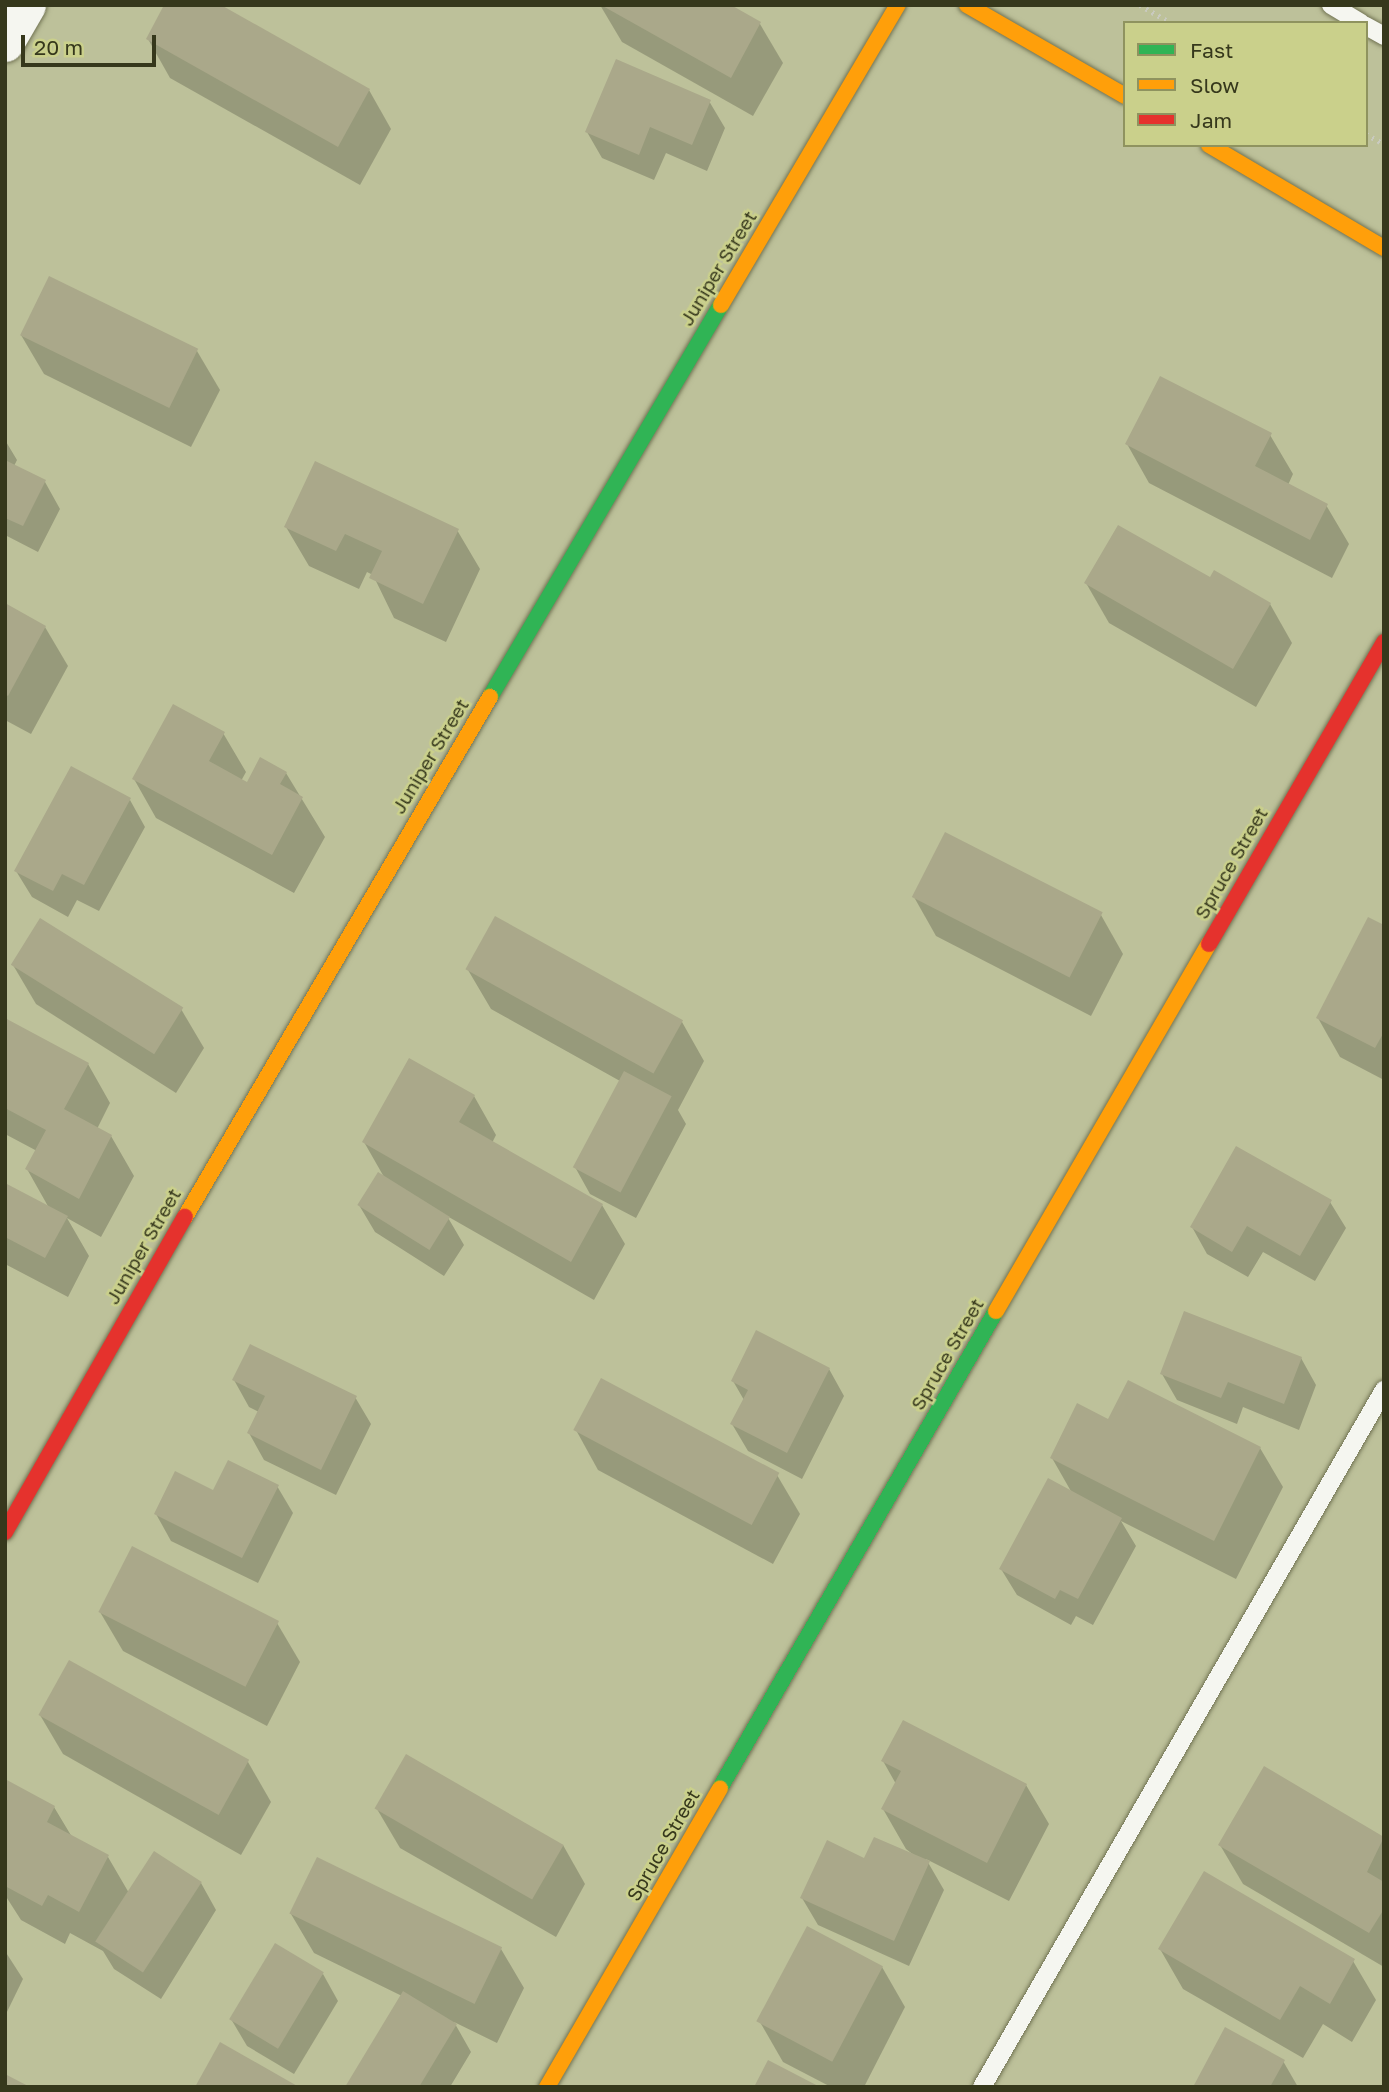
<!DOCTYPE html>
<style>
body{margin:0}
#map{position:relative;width:1389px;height:2092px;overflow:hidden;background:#bdc19a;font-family:"Golos Text",sans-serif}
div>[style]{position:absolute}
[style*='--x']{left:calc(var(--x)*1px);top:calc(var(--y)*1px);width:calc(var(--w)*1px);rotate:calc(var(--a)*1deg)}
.shadow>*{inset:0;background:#0003}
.building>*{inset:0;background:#aaa88a;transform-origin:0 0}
.path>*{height:4.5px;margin-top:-2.25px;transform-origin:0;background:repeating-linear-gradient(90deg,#c9cabf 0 2px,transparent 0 7px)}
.roads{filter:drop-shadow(0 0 2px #717353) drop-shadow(0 0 2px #717353)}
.lane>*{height:18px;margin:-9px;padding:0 9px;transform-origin:9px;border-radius:9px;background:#f5f6f0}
.street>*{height:37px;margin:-18.5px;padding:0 18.5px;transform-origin:18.5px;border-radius:18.5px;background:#f5f6f0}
.fast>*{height:16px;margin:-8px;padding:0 8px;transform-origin:8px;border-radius:8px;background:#30b455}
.slow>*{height:16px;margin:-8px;padding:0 8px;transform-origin:8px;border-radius:8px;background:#ff9f0a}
.jam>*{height:16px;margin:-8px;padding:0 8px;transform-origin:8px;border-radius:8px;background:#e5322d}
span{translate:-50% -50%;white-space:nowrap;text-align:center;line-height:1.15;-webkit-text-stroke:5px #cad08b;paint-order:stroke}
.street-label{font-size:19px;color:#36381c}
.frame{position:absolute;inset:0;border:7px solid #36381c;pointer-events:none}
.legend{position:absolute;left:1123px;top:21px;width:245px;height:126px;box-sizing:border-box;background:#cad08b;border:2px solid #8f935f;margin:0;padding:9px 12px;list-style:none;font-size:21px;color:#36381c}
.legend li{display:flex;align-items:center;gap:14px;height:35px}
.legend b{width:35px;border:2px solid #8f935f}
.scale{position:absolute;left:21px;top:35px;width:135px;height:32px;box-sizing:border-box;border:4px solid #36381c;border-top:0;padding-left:9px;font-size:21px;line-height:24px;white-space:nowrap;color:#36381c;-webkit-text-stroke:5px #cad08b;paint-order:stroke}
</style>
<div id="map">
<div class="shadow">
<div style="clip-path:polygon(600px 5px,728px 5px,760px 24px,783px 63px,753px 116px,622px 42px)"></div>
<div style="clip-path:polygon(148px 39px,369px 90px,391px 129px,360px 185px,170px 78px)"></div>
<div style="clip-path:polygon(709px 101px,725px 128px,707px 171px,666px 153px,654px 180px,602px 158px,587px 132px)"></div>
<div style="clip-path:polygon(21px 335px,197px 351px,220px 390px,191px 447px,44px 374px)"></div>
<div style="clip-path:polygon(1270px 435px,1293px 474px,1288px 485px,1326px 505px,1349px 544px,1332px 578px,1149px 483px,1127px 444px)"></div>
<div style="clip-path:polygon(5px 440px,17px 460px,14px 466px,45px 482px,60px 509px,38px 552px,5px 535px)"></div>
<div style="clip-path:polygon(286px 527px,457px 530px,480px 569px,446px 642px,394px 618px,373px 575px,367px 572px,359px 589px,309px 566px)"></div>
<div style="clip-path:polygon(1210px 580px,1270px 604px,1292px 643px,1256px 707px,1109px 623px,1086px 583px)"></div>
<div style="clip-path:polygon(5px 605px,45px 627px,68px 666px,31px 734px,5px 720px)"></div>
<div style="clip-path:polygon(223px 733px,246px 772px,241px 781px,247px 784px,286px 773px,325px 837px,294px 893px,156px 818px,134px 779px)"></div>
<div style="clip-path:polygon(130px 800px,145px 827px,99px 911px,77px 900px,68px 917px,32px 897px,16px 871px)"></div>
<div style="clip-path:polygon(914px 897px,1101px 915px,1123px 954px,1091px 1016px,936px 936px)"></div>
<div style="clip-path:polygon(1384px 927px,1384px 1080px,1340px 1057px,1318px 1018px)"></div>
<div style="clip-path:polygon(13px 965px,181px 1009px,204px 1048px,176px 1093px,36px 1004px)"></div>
<div style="clip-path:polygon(468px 970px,682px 1022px,704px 1061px,678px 1110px,686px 1124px,636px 1218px,590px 1194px,575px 1167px,620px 1081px,491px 1009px)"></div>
<div style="clip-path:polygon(5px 1020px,88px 1064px,110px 1103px,97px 1129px,111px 1136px,134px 1176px,101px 1237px,67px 1218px,89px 1256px,68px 1297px,5px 1264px,5px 1185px,49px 1208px,27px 1169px,37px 1151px,5px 1134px)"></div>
<div style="clip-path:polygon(474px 1096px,496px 1135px,492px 1143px,602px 1205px,625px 1244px,594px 1300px,447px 1216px,464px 1245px,444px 1276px,375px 1232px,359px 1205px,384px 1177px,364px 1142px)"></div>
<div style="clip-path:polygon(1330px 1202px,1346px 1228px,1315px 1281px,1263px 1252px,1248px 1277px,1207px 1254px,1192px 1227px)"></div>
<div style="clip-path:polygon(1301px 1358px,1316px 1385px,1299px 1430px,1243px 1407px,1237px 1424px,1177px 1400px,1162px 1374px)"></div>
<div style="clip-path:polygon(829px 1369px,844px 1396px,802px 1479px,748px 1451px,732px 1424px,744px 1400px,733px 1381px)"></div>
<div style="clip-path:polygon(234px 1380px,355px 1397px,371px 1424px,336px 1495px,264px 1460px,249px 1433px,259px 1412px,249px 1407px)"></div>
<div style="clip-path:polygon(1109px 1421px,1260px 1448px,1283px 1487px,1236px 1579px,1121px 1521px,1136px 1546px,1093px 1625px,1076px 1616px,1071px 1625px,1017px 1595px,1001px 1569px,1072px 1493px,1052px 1458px)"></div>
<div style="clip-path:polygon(576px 1430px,777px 1475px,800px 1514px,773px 1564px,598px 1470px)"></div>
<div style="clip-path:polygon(277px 1486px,293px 1513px,258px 1583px,171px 1541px,156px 1514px,214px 1493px)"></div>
<div style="clip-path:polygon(100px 1612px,277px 1623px,300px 1662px,267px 1726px,123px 1651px)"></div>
<div style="clip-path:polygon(40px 1715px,248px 1762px,271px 1802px,241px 1855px,63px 1754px)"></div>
<div style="clip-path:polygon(883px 1761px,1026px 1785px,1049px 1824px,1009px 1901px,926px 1859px,944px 1890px,909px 1966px,818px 1925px,802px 1898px,865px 1860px,919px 1859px,906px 1849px,883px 1809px,896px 1784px)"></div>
<div style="clip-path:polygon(1265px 1769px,1384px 1839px,1384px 1967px,1243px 1884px,1220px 1845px)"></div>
<div style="clip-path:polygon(5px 1781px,54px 1807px,72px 1837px,108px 1857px,129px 1893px,201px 1883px,216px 1910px,161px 1999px,114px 1969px,103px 1951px,70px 1933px,65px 1944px,21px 1920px,5px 1895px)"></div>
<div style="clip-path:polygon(377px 1809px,563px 1845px,585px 1884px,556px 1937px,400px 1848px)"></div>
<div style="clip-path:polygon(291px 1914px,501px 1949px,524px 1988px,497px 2043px,454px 2022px,471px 2052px,450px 2087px,347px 2087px,402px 1996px,314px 1953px)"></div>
<div style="clip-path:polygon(1160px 1949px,1353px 1961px,1376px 2000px,1352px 2042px,1323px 2024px,1303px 2058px,1183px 1989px)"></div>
<div style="clip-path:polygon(5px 1951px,23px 1979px,5px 2016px)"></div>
<div style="clip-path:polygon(882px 1967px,905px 2007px,864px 2087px,831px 2087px,783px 2062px,760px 2022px)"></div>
<div style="clip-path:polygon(323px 1974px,338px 2001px,294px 2074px,247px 2046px,231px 2019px)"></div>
<div style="clip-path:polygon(1283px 2061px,1298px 2087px,1195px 2087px)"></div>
</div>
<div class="building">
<div style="clip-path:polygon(164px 5px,221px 5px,370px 89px,338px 147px,146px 39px)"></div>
<div style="clip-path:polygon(601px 5px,731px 5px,761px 22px,731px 78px)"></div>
<div style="clip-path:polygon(616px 59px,711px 100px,692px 145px,650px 127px,639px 155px,585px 132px)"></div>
<div style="left:49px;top:276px;width:166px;height:66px;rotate:26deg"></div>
<div style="clip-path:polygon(1160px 376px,1272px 433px,1255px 466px,1328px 504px,1310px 540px,1125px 444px)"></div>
<div style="clip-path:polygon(5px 460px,46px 480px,23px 526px,5px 518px)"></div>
<div style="clip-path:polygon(315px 461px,459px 529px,423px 604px,369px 578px,382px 551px,345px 534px,336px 551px,284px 527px)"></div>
<div style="clip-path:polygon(1118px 525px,1210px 577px,1214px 570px,1271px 603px,1233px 669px,1084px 583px)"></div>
<div style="clip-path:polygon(5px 603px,46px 626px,8px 696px,5px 694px)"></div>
<div style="clip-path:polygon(173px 704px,225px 732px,209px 761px,247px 782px,260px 757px,287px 772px,280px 784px,303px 797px,272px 855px,132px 779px)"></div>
<div style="clip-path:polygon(71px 766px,131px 798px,84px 885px,62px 874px,53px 891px,14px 871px)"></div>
<div style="left:945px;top:832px;width:177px;height:73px;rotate:27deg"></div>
<div style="left:495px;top:916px;width:215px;height:61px;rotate:29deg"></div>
<div style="clip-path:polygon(1368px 917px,1384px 925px,1384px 1032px,1375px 1048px,1316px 1018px)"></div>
<div style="left:40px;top:918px;width:169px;height:55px;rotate:32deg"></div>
<div style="clip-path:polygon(5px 1018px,89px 1063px,64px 1109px,112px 1135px,79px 1199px,25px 1169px,46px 1130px,5px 1108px)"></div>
<div style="clip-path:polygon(409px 1058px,475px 1095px,459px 1122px,603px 1204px,571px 1262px,362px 1142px)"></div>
<div style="left:624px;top:1071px;width:54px;height:109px;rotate:28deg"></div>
<div style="clip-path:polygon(1236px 1146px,1332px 1200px,1300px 1256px,1247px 1226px,1232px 1252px,1190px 1227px)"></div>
<div style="left:378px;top:1172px;width:85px;height:39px;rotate:32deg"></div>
<div style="clip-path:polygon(5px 1183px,68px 1216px,45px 1258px,5px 1237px)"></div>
<div style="clip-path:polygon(1184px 1311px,1302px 1357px,1284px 1404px,1228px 1382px,1221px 1398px,1160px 1374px)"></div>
<div style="clip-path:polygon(756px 1330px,830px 1368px,787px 1453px,730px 1424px,748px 1390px,731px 1381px)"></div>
<div style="clip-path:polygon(250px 1344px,357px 1396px,321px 1470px,247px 1433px,265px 1396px,232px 1380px)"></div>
<div style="left:601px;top:1378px;width:202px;height:59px;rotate:28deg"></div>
<div style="clip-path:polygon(1128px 1380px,1261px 1447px,1214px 1541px,1050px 1458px,1077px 1403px,1108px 1419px)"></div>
<div style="clip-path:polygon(228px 1460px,279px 1485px,242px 1558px,154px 1514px,175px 1471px,213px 1490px)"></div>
<div style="clip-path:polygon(1048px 1478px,1122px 1518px,1078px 1599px,1060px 1590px,1055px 1599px,999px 1569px)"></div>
<div style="left:132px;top:1546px;width:165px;height:74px;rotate:27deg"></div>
<div style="left:69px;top:1660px;width:206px;height:63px;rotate:29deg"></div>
<div style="clip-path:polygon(903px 1720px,1027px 1784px,987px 1863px,881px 1809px,901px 1771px,881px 1761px)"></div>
<div style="left:406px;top:1754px;width:182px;height:63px;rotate:30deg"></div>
<div style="clip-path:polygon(1264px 1766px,1384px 1837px,1367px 1872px,1384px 1882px,1384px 1909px,1369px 1933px,1218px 1845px)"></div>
<div style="clip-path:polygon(5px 1779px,55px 1806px,47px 1822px,109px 1855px,79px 1912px,48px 1895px,42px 1906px,5px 1886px)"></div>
<div style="clip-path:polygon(874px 1837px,930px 1861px,894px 1941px,800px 1898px,827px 1840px,864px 1858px)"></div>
<div style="left:154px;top:1851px;width:57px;height:108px;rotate:33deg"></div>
<div style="left:317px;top:1857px;width:206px;height:63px;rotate:26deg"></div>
<div style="clip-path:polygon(1204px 1871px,1355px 1959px,1330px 2004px,1300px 1986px,1280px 2020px,1158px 1949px)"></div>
<div style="left:807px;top:1926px;width:86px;height:108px;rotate:28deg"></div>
<div style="left:275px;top:1943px;width:57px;height:89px;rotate:31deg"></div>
<div style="clip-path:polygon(403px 1991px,457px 2024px,419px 2087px,345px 2087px)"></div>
<div style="clip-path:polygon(1225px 2027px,1285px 2060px,1270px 2087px,1193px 2087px)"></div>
<div style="clip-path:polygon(220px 2042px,299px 2087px,195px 2087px)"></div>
<div style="clip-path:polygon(768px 2060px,820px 2087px,754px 2087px)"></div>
<div style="clip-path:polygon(5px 2074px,30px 2087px,5px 2087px)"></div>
</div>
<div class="path">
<div style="--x:1140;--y:5;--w:36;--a:30"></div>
<div style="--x:1366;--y:134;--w:21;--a:29"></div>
</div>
<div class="roads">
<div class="lane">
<div style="--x:1331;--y:5;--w:35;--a:31"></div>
<div style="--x:1366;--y:26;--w:21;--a:29"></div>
<div style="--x:982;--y:2087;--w:805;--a:-60.03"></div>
</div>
<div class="street">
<div style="--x:5;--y:43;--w:44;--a:-59.9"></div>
</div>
<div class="fast">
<div style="--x:490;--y:697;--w:455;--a:-59.5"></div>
<div style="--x:720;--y:1788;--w:551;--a:-59.95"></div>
</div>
<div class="slow">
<div style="--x:967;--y:5;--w:182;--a:29.9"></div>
<div style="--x:1209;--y:145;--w:203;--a:30.5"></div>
<div style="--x:721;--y:305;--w:348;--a:-59.5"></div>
<div style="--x:185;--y:1217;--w:603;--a:-59.61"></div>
<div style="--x:996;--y:1311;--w:424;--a:-59.9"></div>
<div style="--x:547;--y:2087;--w:345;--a:-59.9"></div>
</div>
<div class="jam">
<div style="--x:1209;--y:944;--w:349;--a:-59.9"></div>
<div style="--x:5;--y:1532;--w:363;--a:-60.3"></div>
</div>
</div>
<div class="street-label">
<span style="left:718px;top:268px;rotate:-59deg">Juniper Street</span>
<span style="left:430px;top:756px;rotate:-59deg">Juniper Street</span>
<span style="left:1231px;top:863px;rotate:-60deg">Spruce Street</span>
<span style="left:143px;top:1246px;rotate:-60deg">Juniper Street</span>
<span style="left:947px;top:1354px;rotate:-60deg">Spruce Street</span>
<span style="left:663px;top:1845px;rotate:-60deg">Spruce Street</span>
</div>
<div class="frame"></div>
<ul class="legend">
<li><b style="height:9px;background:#30b455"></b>Fast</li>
<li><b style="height:9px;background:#ff9f0a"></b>Slow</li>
<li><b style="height:9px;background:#e5322d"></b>Jam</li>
</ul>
<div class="scale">20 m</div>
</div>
